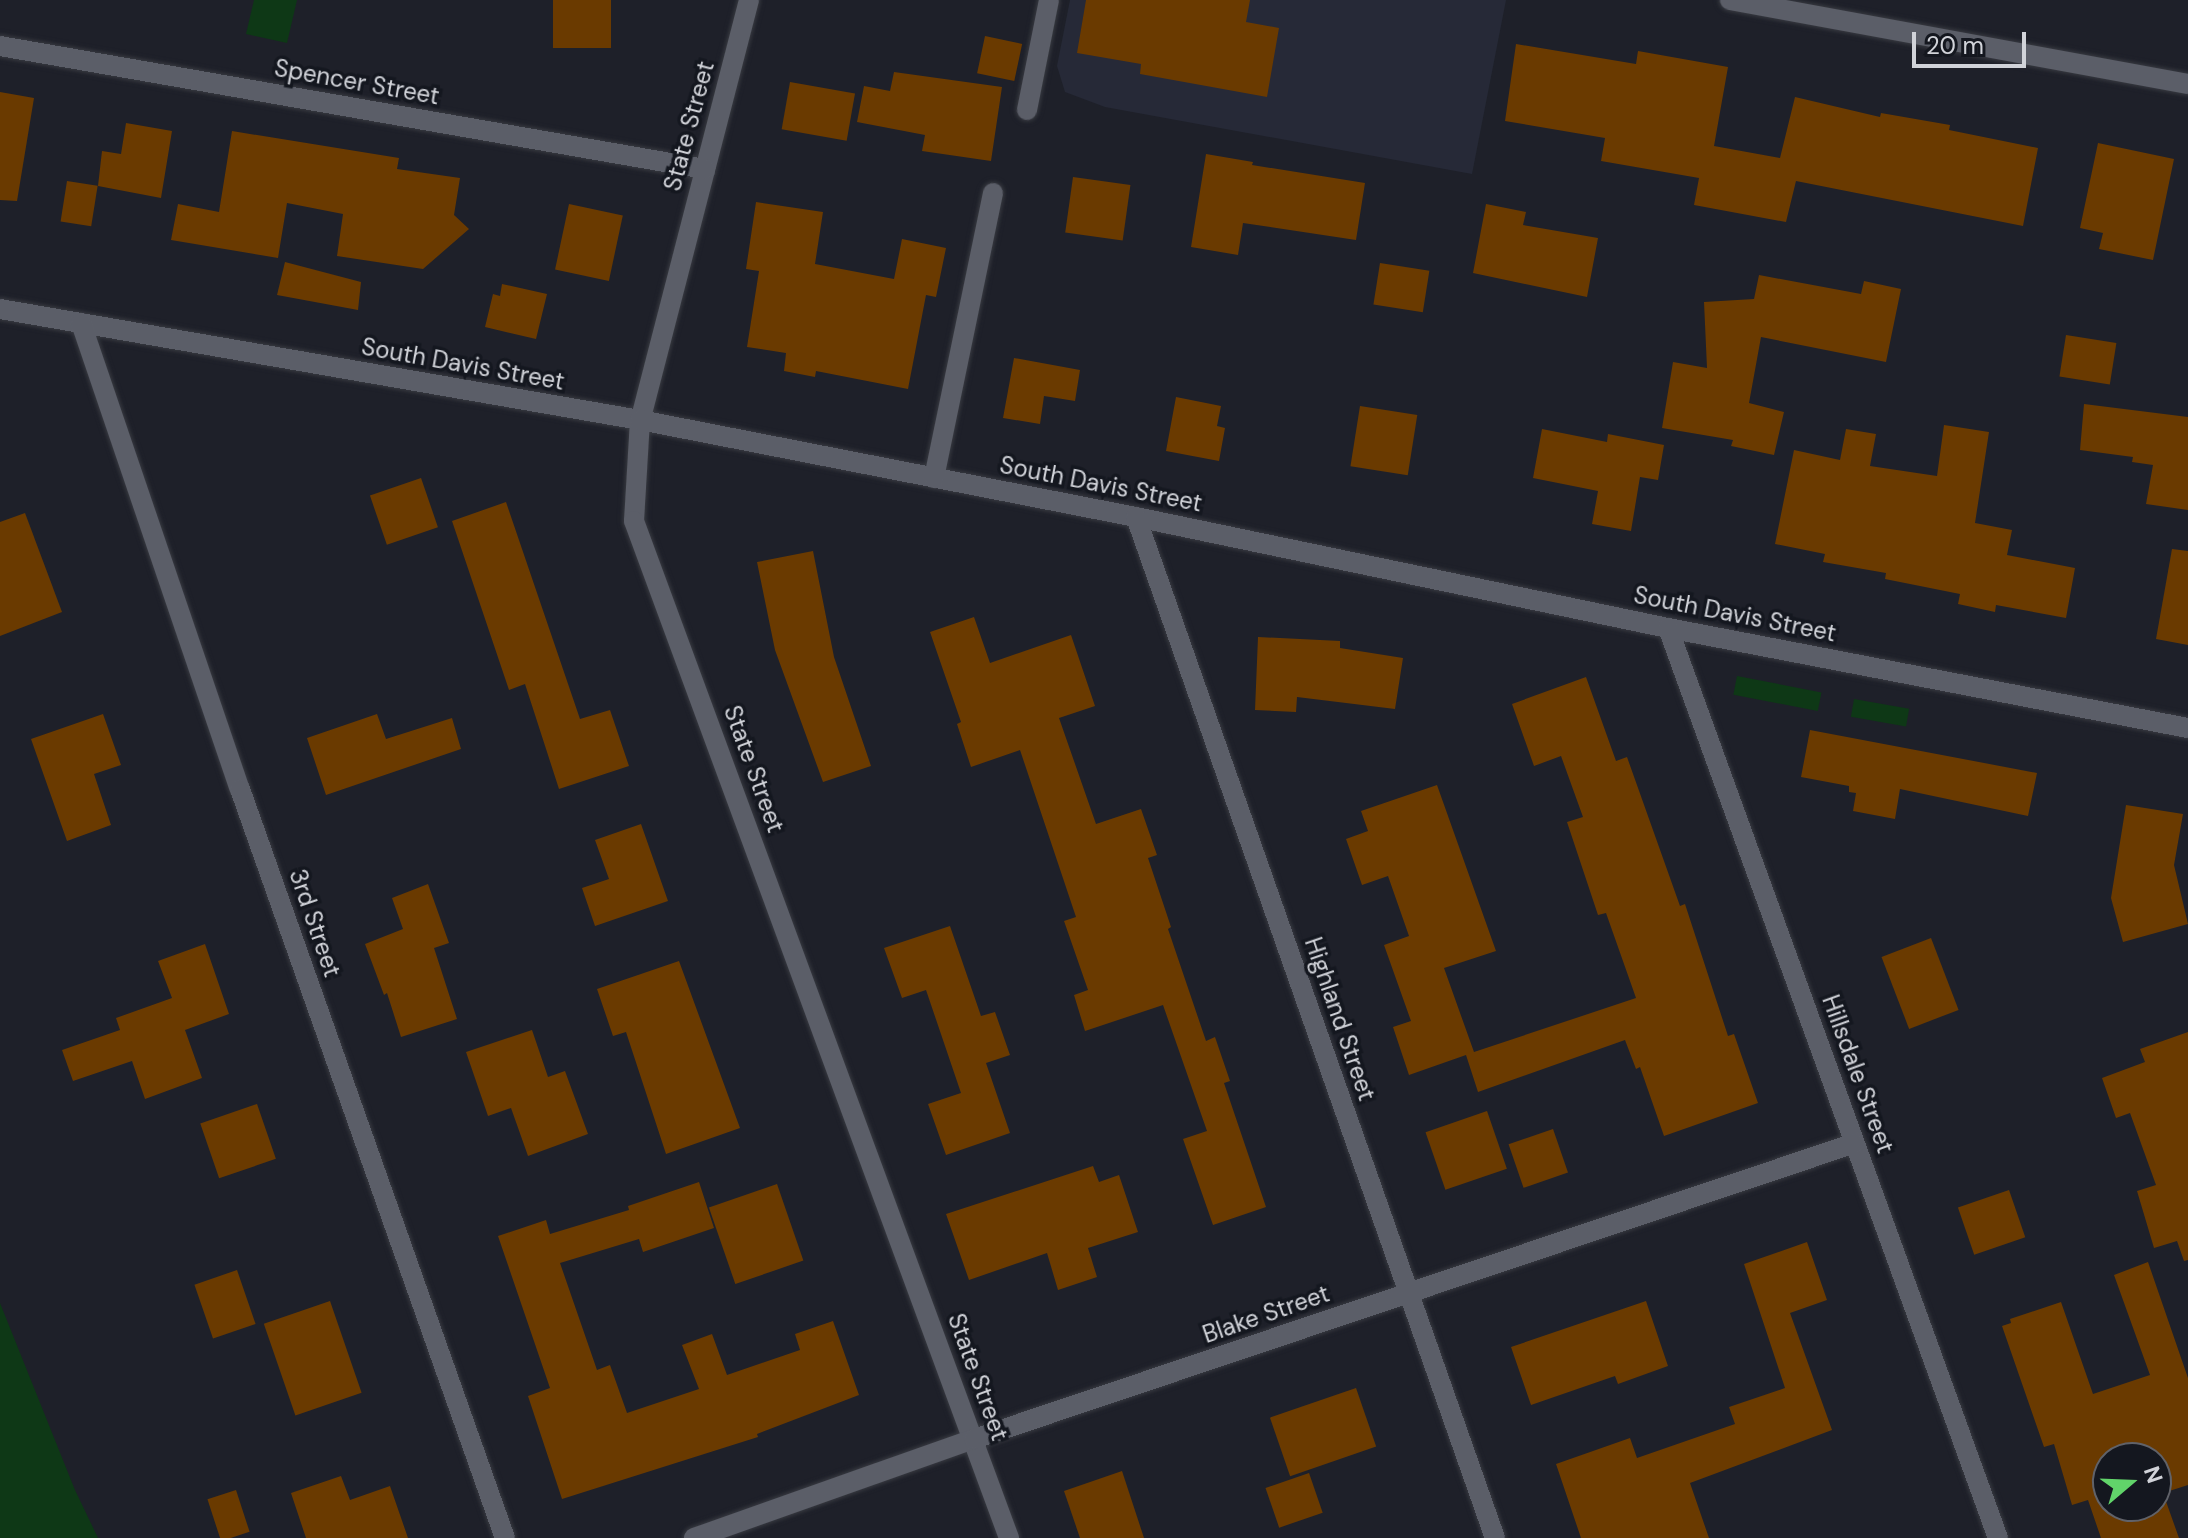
<!DOCTYPE html>
<style>
body{margin:0}
#map{position:relative;width:2188px;height:1538px;overflow:hidden;background:#1e2029;font-family:"DM Sans",sans-serif}
div>[style]{position:absolute}
[style*='--x']{left:calc(var(--x)*1px);top:calc(var(--y)*1px);width:calc(var(--w)*1px);rotate:calc(var(--a)*1deg)}
.built>*{inset:0;background:#262937}
.green>*{inset:0;background:#0e3816;transform-origin:0 0}
.building>*{inset:0;background:#6a3a00;transform-origin:0 0}
.roads{filter:drop-shadow(0 0 2px #383a41) drop-shadow(0 0 2px #383a41)}
.street>*{height:20px;margin:-10px;padding:0 10px;transform-origin:10px;border-radius:10px;background:#5b5e68}
span{translate:-50% -50%;white-space:nowrap;text-align:center;line-height:1.15;-webkit-text-stroke:7px #14171f;paint-order:stroke}
.street-label{font-size:24px;color:#d1d3d9}
.north{position:absolute;left:2092px;top:1442px;width:80px;height:80px;box-sizing:border-box;background:#14171f;border:2px solid #606269;border-radius:50%;rotate:71deg;font-size:22px;font-weight:700;line-height:32px;text-align:center;color:#d1d3d9}
.north::after{content:'';display:block;margin:auto;width:28px;height:36px;background:#61d46a;clip-path:polygon(50% 0,100% 100%,50% 72%,0 100%)}
.scale{position:absolute;left:1912px;top:32px;width:114px;height:36px;box-sizing:border-box;border:4px solid #d1d3d9;border-top:0;padding-left:10px;font-size:24px;line-height:28px;white-space:nowrap;color:#d1d3d9;-webkit-text-stroke:6px #14171f;paint-order:stroke}
</style>
<div id="map">
<div class="built">
<div style="clip-path:polygon(1070px 0,1506px 0,1472px 174px,1105px 107px,1065px 92px,1057px 66px)"></div>
</div>
<div class="green">
<div style="clip-path:polygon(254px 0,297px 0,287px 43px,246px 34px)"></div>
<div style="left:1737px;top:676px;width:86px;height:19px;rotate:11deg"></div>
<div style="left:1854px;top:699px;width:56px;height:18px;rotate:10deg"></div>
<div style="clip-path:polygon(0 1303px,75px 1490px,98px 1538px,0 1538px)"></div>
</div>
<div class="building">
<div style="left:553px;top:0;width:58px;height:48px"></div>
<div style="clip-path:polygon(1086px 0,1250px 0,1246px 22px,1279px 28px,1267px 97px,1140px 74px,1141px 64px,1077px 53px)"></div>
<div style="left:985px;top:36px;width:38px;height:38px;rotate:12deg"></div>
<div style="clip-path:polygon(1516px 44px,1636px 64px,1638px 51px,1728px 67px,1714px 146px,1780px 158px,1795px 97px,1880px 117px,1881px 113px,1950px 125px,1949px 130px,2038px 148px,2023px 226px,1796px 181px,1786px 222px,1694px 205px,1699px 178px,1601px 161px,1605px 138px,1505px 121px)"></div>
<div style="clip-path:polygon(894px 72px,1002px 87px,991px 161px,922px 151px,925px 135px,857px 122px,864px 86px,890px 91px)"></div>
<div style="left:790px;top:82px;width:66px;height:48px;rotate:10deg"></div>
<div style="clip-path:polygon(0 92px,34px 98px,17px 201px,0 200px)"></div>
<div style="clip-path:polygon(126px 123px,172px 131px,161px 198px,98px 186px,102px 151px,121px 154px)"></div>
<div style="clip-path:polygon(232px 131px,399px 158px,397px 169px,460px 178px,454px 215px,469px 229px,423px 269px,337px 256px,343px 214px,287px 203px,278px 258px,171px 240px,178px 204px,219px 212px)"></div>
<div style="clip-path:polygon(2098px 143px,2174px 159px,2153px 260px,2099px 249px,2103px 233px,2080px 228px)"></div>
<div style="clip-path:polygon(1206px 154px,1253px 162px,1252px 165px,1365px 183px,1356px 240px,1243px 223px,1238px 255px,1191px 247px)"></div>
<div style="left:1073px;top:177px;width:58px;height:56px;rotate:8deg"></div>
<div style="left:67px;top:181px;width:31px;height:41px;rotate:9deg"></div>
<div style="clip-path:polygon(756px 202px,823px 212px,815px 264px,894px 279px,902px 239px,946px 248px,936px 297px,926px 295px,908px 389px,816px 371px,815px 377px,784px 371px,786px 353px,747px 347px,759px 271px,746px 269px)"></div>
<div style="left:569px;top:204px;width:55px;height:67px;rotate:12deg"></div>
<div style="clip-path:polygon(1486px 204px,1526px 212px,1523px 225px,1598px 238px,1587px 297px,1473px 273px)"></div>
<div style="clip-path:polygon(285px 262px,361px 282px,358px 310px,277px 295px)"></div>
<div style="left:1380px;top:263px;width:50px;height:42px;rotate:9deg"></div>
<div style="clip-path:polygon(1759px 275px,1861px 294px,1864px 281px,1901px 289px,1886px 362px,1761px 337px,1749px 403px,1784px 412px,1774px 455px,1731px 446px,1733px 440px,1662px 428px,1673px 362px,1707px 368px,1704px 302px,1754px 299px)"></div>
<div style="clip-path:polygon(502px 284px,547px 294px,536px 339px,485px 327px,493px 294px,500px 296px)"></div>
<div style="left:2066px;top:335px;width:51px;height:42px;rotate:9deg"></div>
<div style="clip-path:polygon(1014px 358px,1080px 370px,1075px 401px,1044px 396px,1040px 424px,1003px 418px)"></div>
<div style="clip-path:polygon(1176px 397px,1221px 406px,1217px 426px,1225px 428px,1219px 461px,1166px 451px)"></div>
<div style="clip-path:polygon(2084px 404px,2188px 417px,2188px 510px,2146px 504px,2153px 465px,2132px 462px,2133px 457px,2080px 450px)"></div>
<div style="left:1360px;top:406px;width:58px;height:61px;rotate:9deg"></div>
<div style="clip-path:polygon(1944px 425px,1989px 432px,1975px 523px,2012px 530px,2007px 555px,2075px 568px,2066px 618px,1996px 605px,1995px 612px,1958px 604px,1960px 594px,1885px 579px,1886px 573px,1823px 562px,1825px 554px,1775px 544px,1794px 450px,1840px 460px,1846px 429px,1876px 434px,1870px 466px,1937px 476px)"></div>
<div style="clip-path:polygon(1542px 429px,1607px 442px,1608px 434px,1664px 445px,1658px 480px,1640px 477px,1631px 531px,1592px 524px,1598px 491px,1533px 478px)"></div>
<div style="left:421px;top:478px;width:52px;height:54px;rotate:71deg"></div>
<div style="clip-path:polygon(506px 502px,580px 719px,610px 710px,629px 766px,559px 789px,525px 684px,509px 690px,452px 521px)"></div>
<div style="clip-path:polygon(25px 513px,62px 612px,0 636px,0 522px)"></div>
<div style="clip-path:polygon(2172px 549px,2188px 551px,2188px 645px,2156px 639px)"></div>
<div style="clip-path:polygon(813px 551px,834px 657px,871px 766px,823px 782px,775px 650px,757px 562px)"></div>
<div style="clip-path:polygon(974px 617px,990px 663px,1071px 635px,1095px 706px,1059px 718px,1096px 824px,1141px 809px,1157px 855px,1148px 858px,1171px 927px,1168px 929px,1206px 1041px,1215px 1037px,1230px 1081px,1224px 1083px,1266px 1207px,1213px 1225px,1183px 1139px,1207px 1131px,1163px 1005px,1085px 1031px,1074px 995px,1088px 990px,1064px 921px,1076px 917px,1020px 750px,971px 767px,957px 724px,961px 722px,930px 632px)"></div>
<div style="clip-path:polygon(1258px 637px,1340px 641px,1340px 648px,1403px 658px,1395px 709px,1297px 697px,1296px 712px,1255px 710px)"></div>
<div style="clip-path:polygon(1586px 677px,1616px 761px,1627px 757px,1680px 906px,1685px 904px,1728px 1036px,1734px 1034px,1758px 1103px,1664px 1136px,1640px 1067px,1636px 1069px,1625px 1040px,1478px 1092px,1466px 1055px,1409px 1075px,1393px 1027px,1411px 1021px,1384px 945px,1409px 936px,1388px 876px,1362px 885px,1346px 839px,1368px 831px,1361px 811px,1437px 785px,1496px 951px,1444px 968px,1474px 1052px,1636px 998px,1606px 913px,1598px 915px,1567px 822px,1583px 817px,1561px 756px,1534px 766px,1512px 704px)"></div>
<div style="clip-path:polygon(103px 714px,121px 765px,94px 774px,111px 825px,67px 841px,31px 739px)"></div>
<div style="clip-path:polygon(377px 714px,386px 739px,452px 718px,461px 749px,326px 795px,307px 738px)"></div>
<div style="clip-path:polygon(1810px 730px,2037px 773px,2028px 816px,1900px 789px,1895px 819px,1853px 811px,1856px 793px,1849px 792px,1849px 786px,1801px 777px)"></div>
<div style="clip-path:polygon(2126px 805px,2183px 814px,2174px 865px,2188px 924px,2123px 942px,2111px 898px)"></div>
<div style="clip-path:polygon(641px 824px,668px 901px,595px 926px,582px 888px,609px 879px,595px 840px)"></div>
<div style="clip-path:polygon(428px 884px,449px 943px,434px 948px,457px 1019px,401px 1037px,387px 993px,384px 995px,365px 944px,403px 929px,392px 898px)"></div>
<div style="clip-path:polygon(950px 926px,981px 1016px,995px 1012px,1010px 1055px,986px 1063px,1010px 1133px,946px 1155px,928px 1104px,961px 1093px,926px 990px,902px 998px,884px 948px)"></div>
<div style="left:1931px;top:938px;width:77px;height:53px;rotate:69deg"></div>
<div style="clip-path:polygon(205px 944px,229px 1014px,185px 1030px,202px 1078px,145px 1099px,132px 1061px,73px 1081px,62px 1050px,120px 1030px,116px 1018px,172px 998px,158px 961px)"></div>
<div style="clip-path:polygon(679px 961px,740px 1128px,666px 1154px,626px 1032px,613px 1036px,597px 989px)"></div>
<div style="clip-path:polygon(532px 1030px,548px 1077px,565px 1071px,588px 1134px,528px 1156px,511px 1108px,488px 1116px,466px 1052px)"></div>
<div style="clip-path:polygon(2188px 1032px,2188px 1260px,2184px 1261px,2177px 1241px,2154px 1248px,2137px 1191px,2156px 1185px,2130px 1113px,2116px 1118px,2102px 1078px,2145px 1062px,2140px 1049px)"></div>
<div style="left:257px;top:1104px;width:58px;height:60px;rotate:71deg"></div>
<div style="left:1487px;top:1111px;width:61px;height:65px;rotate:71deg"></div>
<div style="left:1553px;top:1129px;width:46px;height:47px;rotate:71deg"></div>
<div style="clip-path:polygon(1093px 1166px,1099px 1182px,1119px 1175px,1138px 1232px,1088px 1248px,1097px 1277px,1058px 1290px,1047px 1253px,969px 1280px,946px 1214px)"></div>
<div style="clip-path:polygon(699px 1182px,714px 1228px,643px 1252px,639px 1239px,560px 1263px,597px 1370px,610px 1365px,627px 1413px,699px 1389px,682px 1345px,712px 1334px,727px 1375px,800px 1350px,795px 1334px,833px 1321px,859px 1395px,757px 1434px,758px 1437px,562px 1499px,528px 1396px,550px 1388px,498px 1236px,546px 1220px,550px 1234px,629px 1210px,628px 1206px)"></div>
<div style="left:777px;top:1184px;width:81px;height:72px;rotate:71deg"></div>
<div style="left:2009px;top:1190px;width:50px;height:54px;rotate:71deg"></div>
<div style="clip-path:polygon(1807px 1242px,1827px 1300px,1790px 1313px,1832px 1430px,1690px 1483px,1709px 1538px,1581px 1538px,1556px 1464px,1630px 1438px,1637px 1458px,1735px 1424px,1729px 1407px,1785px 1388px,1744px 1264px)"></div>
<div style="clip-path:polygon(evenodd,2148px 1262px,2188px 1378px,2188px 1485px,2163px 1493px,2179px 1538px,2101px 1538px,2088px 1500px,2072px 1505px,2054px 1444px,2044px 1447px,2002px 1326px,2011px 1323px,2010px 1319px,2061px 1302px,2093px 1394px,2150px 1375px,2114px 1275px,2148px 1262px,2108px 1458px,2156px 1458px,2156px 1506px,2108px 1506px,2108px 1458px)"></div>
<div style="left:237px;top:1270px;width:57px;height:45px;rotate:71deg"></div>
<div style="left:330px;top:1301px;width:97px;height:70px;rotate:71deg"></div>
<div style="clip-path:polygon(1646px 1301px,1668px 1366px,1618px 1384px,1615px 1376px,1531px 1405px,1511px 1347px)"></div>
<div style="left:1356px;top:1388px;width:62px;height:91px;rotate:71deg"></div>
<div style="clip-path:polygon(1122px 1471px,1144px 1538px,1080px 1538px,1064px 1491px)"></div>
<div style="left:1309px;top:1473px;width:42px;height:46px;rotate:71deg"></div>
<div style="clip-path:polygon(341px 1476px,350px 1500px,390px 1486px,408px 1538px,306px 1538px,291px 1493px)"></div>
<div style="left:236px;top:1490px;width:44px;height:30px;rotate:72deg"></div>
</div>
<div class="roads">
<div class="street">
<div style="--x:749;--y:0;--w:434;--a:104.5"></div>
<div style="--x:640;--y:420;--w:101;--a:93.4"></div>
<div style="--x:634;--y:521;--w:1084;--a:69.76"></div>
<div style="--x:1730;--y:0;--w:466;--a:10.4"></div>
<div style="--x:0;--y:46;--w:716;--a:9.9"></div>
<div style="--x:1027;--y:110;--w:112;--a:-78.7"></div>
<div style="--x:0;--y:309;--w:650;--a:9.84"></div>
<div style="--x:640;--y:420;--w:505;--a:11.07"></div>
<div style="--x:1136;--y:517;--w:543;--a:11.79"></div>
<div style="--x:1668;--y:628;--w:530;--a:10.89"></div>
<div style="--x:81;--y:323;--w:492;--a:71.2"></div>
<div style="--x:240;--y:789;--w:794;--a:70.52"></div>
<div style="--x:934;--y:478;--w:291;--a:-78.3"></div>
<div style="--x:1136;--y:517;--w:1082;--a:70.63"></div>
<div style="--x:1668;--y:628;--w:968;--a:70.07"></div>
<div style="--x:694;--y:1538;--w:297;--a:-19.5"></div>
<div style="--x:974;--y:1439;--w:929;--a:-18.57"></div>
</div>
</div>
<div class="street-label">
<span style="left:357px;top:82px;rotate:10deg">Spencer Street</span>
<span style="left:689px;top:126px;rotate:-75deg">State Street</span>
<span style="left:463px;top:364px;rotate:10deg">South Davis Street</span>
<span style="left:1101px;top:484px;rotate:11deg">South Davis Street</span>
<span style="left:1735px;top:614px;rotate:11deg">South Davis Street</span>
<span style="left:754px;top:769px;rotate:70deg">State Street</span>
<span style="left:315px;top:923px;rotate:71deg">3rd Street</span>
<span style="left:1340px;top:1019px;rotate:71deg">Highland Street</span>
<span style="left:1858px;top:1074px;rotate:70deg">Hillsdale Street</span>
<span style="left:1266px;top:1314px;rotate:-19deg">Blake Street</span>
<span style="left:978px;top:1377px;rotate:70deg">State Street</span>
</div>
<div class="north">N</div>
<div class="scale">20 m</div>
</div>
